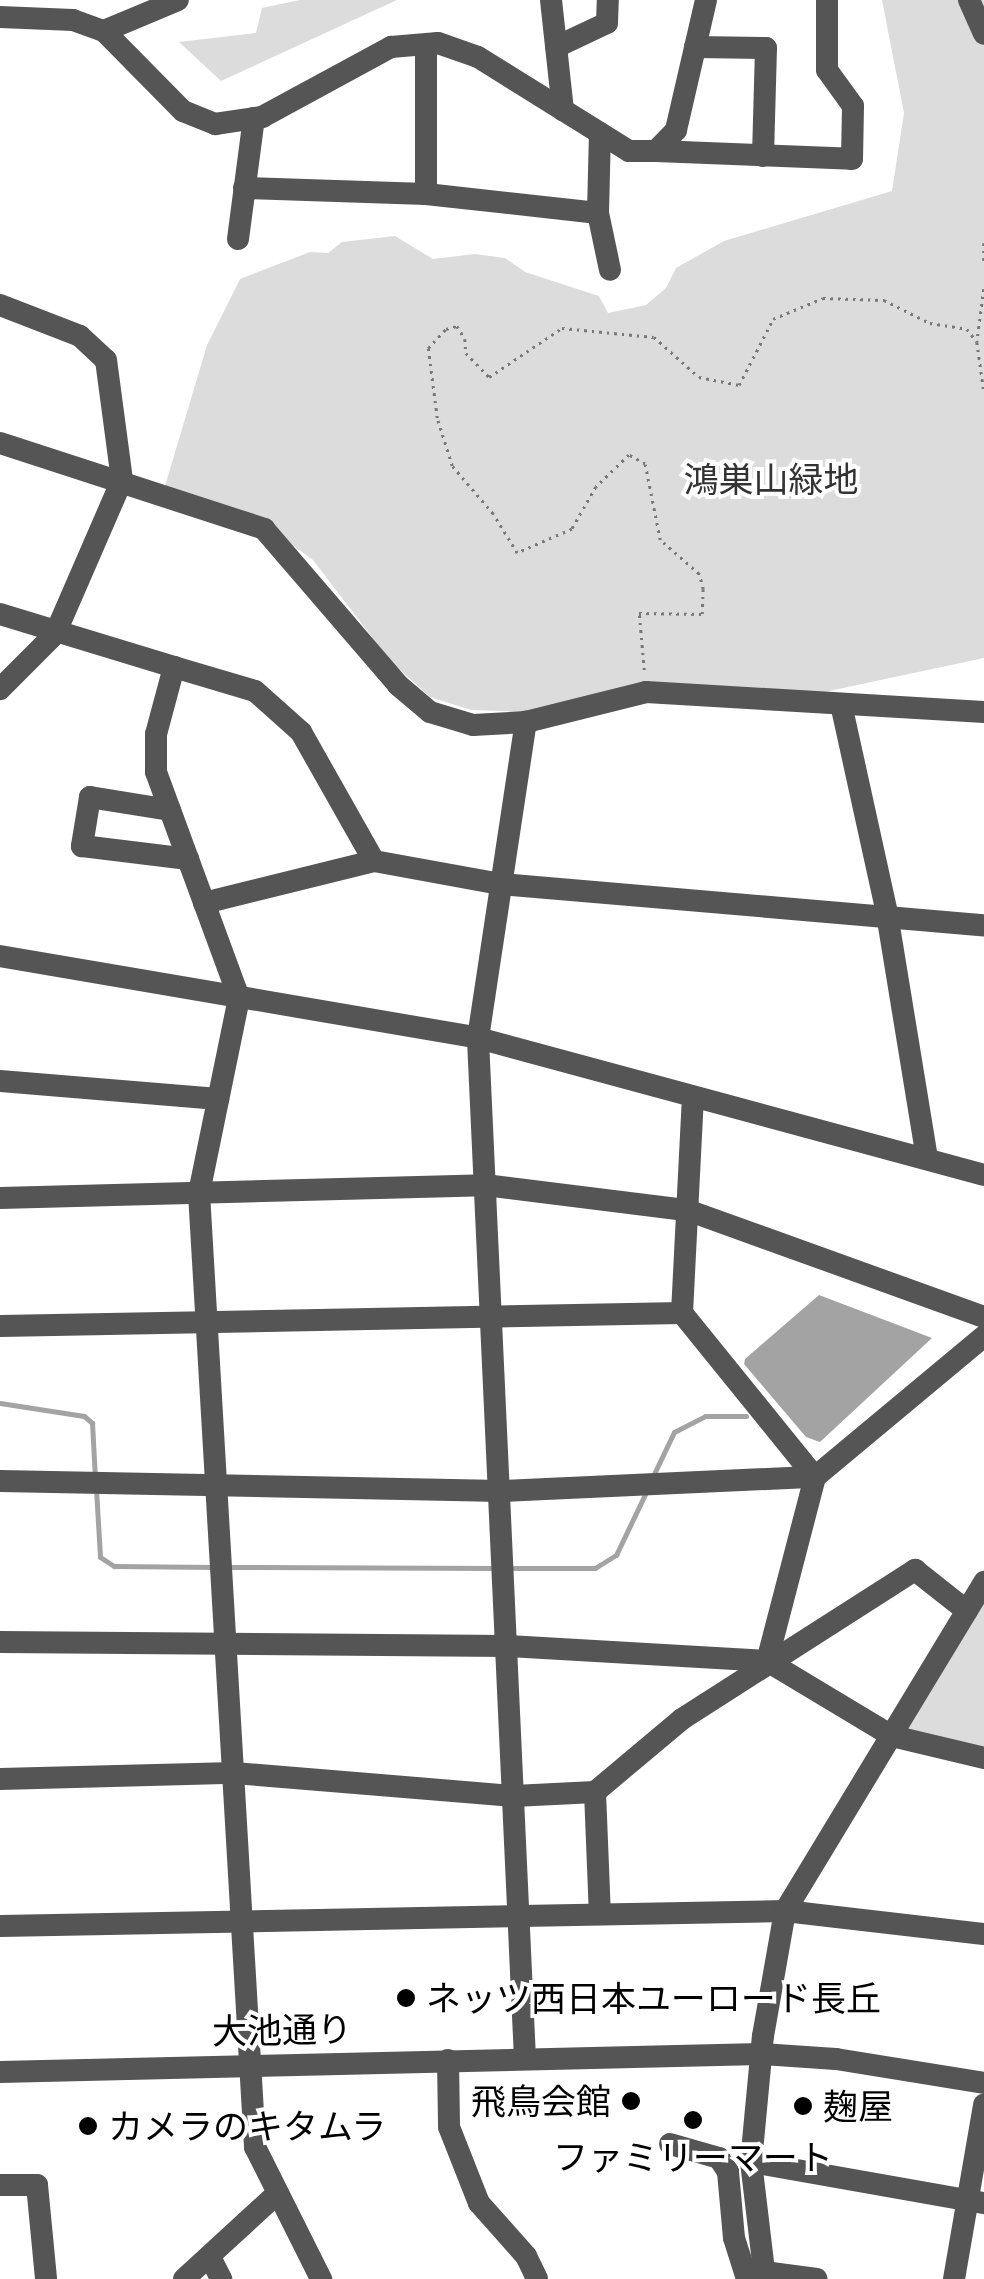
<!DOCTYPE html>
<meta charset="utf-8">
<style>
body{margin:0}
#map{position:relative;width:984px;height:2279px;overflow:hidden;background:#fff;font-family:"IBM Plex Sans","Noto Sans JP",sans-serif}
div>[style]{position:absolute}
[style*='--x']{left:calc(var(--x)*1px);top:calc(var(--y)*1px);width:calc(var(--w)*1px);rotate:calc(var(--a)*1deg)}
.green>*{inset:0;background:#dcdcdc}
.water>*{inset:0;background:#a3a3a3}
.stream>*{height:5px;margin:-2.5px;padding:0 2.5px;transform-origin:2.5px;border-radius:2.5px;background:#a3a3a3}
.path>*{height:2.5px;margin-top:-1.25px;transform-origin:0;background:repeating-linear-gradient(90deg,#777 0 2.5px,transparent 0 7.5px)}
.minor>*{height:22px;margin:-11px;padding:0 11px;transform-origin:11px;border-radius:11px;background:#555}
.dots>*{width:28px;height:28px;translate:-50% -50%;box-sizing:border-box;border:5px solid #fff;border-radius:50%}
span{translate:-50% -50%;white-space:nowrap;text-align:center;line-height:1.15;-webkit-text-stroke:8px #fff;paint-order:stroke}
.park-label{font-size:35px;color:#333}
.poi-label{font-size:35px;color:#000}
.left{translate:0 -50%;text-align:left}
.right{translate:-100% -50%;text-align:right}
.street-label{font-size:35px;color:#000}
</style>
<div id="map">
<div class="green">
<div style="clip-path:polygon(300px 0,397px 0,221px 81px,179px 42px,256px 33px,262px 8px)"></div>
<div style="clip-path:polygon(882px 0,984px 0,984px 658px,815px 694px,628px 687px,533px 712px,471px 710px,430px 697px,391px 662px,313px 560px,247px 512px,165px 486px,207px 345px,240px 279px,310px 252px,328px 253px,342px 242px,395px 236px,433px 259px,475px 254px,505px 258px,525px 272px,599px 296px,608px 313px,646px 305px,666px 288px,676px 268px,724px 241px,892px 191px,904px 113px)"></div>
<div style="clip-path:polygon(984px 1592px,984px 1752px,911px 1733px,907px 1727px)"></div>
</div>
<div class="water">
<div style="clip-path:polygon(819px 1295px,932px 1338px,820px 1442px,806px 1437px,744px 1364px,745px 1359px)"></div>
</div>
<div class="stream">
<div style="--x:0;--y:1403;--w:85;--a:8.8"></div>
<div style="--x:84;--y:1416;--w:11;--a:41"></div>
<div style="--x:92;--y:1423;--w:55;--a:86.9"></div>
<div style="--x:652;--y:1478;--w:51;--a:-64.4"></div>
<div style="--x:674;--y:1432;--w:35;--a:-27"></div>
<div style="--x:705;--y:1416;--w:41;--a:0"></div>
<div style="--x:96;--y:1489;--w:68;--a:86.6"></div>
<div style="--x:100;--y:1557;--w:17;--a:33"></div>
<div style="--x:114;--y:1566;--w:100;--a:0.6"></div>
<div style="--x:230;--y:1567;--w:264;--a:0.2"></div>
<div style="--x:510;--y:1568;--w:85;--a:0"></div>
<div style="--x:595;--y:1568;--w:25;--a:-32"></div>
<div style="--x:616;--y:1555;--w:70;--a:-64.5"></div>
</div>
<div class="path">
<div style="--x:984;--y:243;--w:19;--a:90"></div>
<div style="--x:984;--y:289;--w:53;--a:97.5"></div>
<div style="--x:977;--y:342;--w:50;--a:82"></div>
<div style="--x:644;--y:670;--w:57;--a:-95"></div>
<div style="--x:639;--y:613;--w:63;--a:0.9"></div>
<div style="--x:702;--y:614;--w:25;--a:-88"></div>
<div style="--x:703;--y:589;--w:16;--a:-105"></div>
<div style="--x:699;--y:574;--w:52;--a:-138.9"></div>
<div style="--x:660;--y:540;--w:77;--a:-101.2"></div>
<div style="--x:645;--y:464;--w:18;--a:-151"></div>
<div style="--x:629;--y:455;--w:46;--a:135.9"></div>
<div style="--x:596;--y:487;--w:48;--a:119.7"></div>
<div style="--x:572;--y:529;--w:60;--a:156.4"></div>
<div style="--x:517;--y:553;--w:46;--a:-121.6"></div>
<div style="--x:493;--y:514;--w:63;--a:-130.5"></div>
<div style="--x:452;--y:466;--w:50;--a:-107.4"></div>
<div style="--x:437;--y:418;--w:71;--a:-97.3"></div>
<div style="--x:428;--y:348;--w:26;--a:-47"></div>
<div style="--x:446;--y:329;--w:11;--a:-15"></div>
<div style="--x:457;--y:326;--w:15;--a:58"></div>
<div style="--x:465;--y:339;--w:14;--a:86"></div>
<div style="--x:466;--y:353;--w:33;--a:46"></div>
<div style="--x:489;--y:377;--w:88;--a:-33.9"></div>
<div style="--x:562;--y:328;--w:92;--a:5.6"></div>
<div style="--x:654;--y:337;--w:60;--a:41.6"></div>
<div style="--x:699;--y:377;--w:41;--a:11.3"></div>
<div style="--x:739;--y:385;--w:74;--a:-62.7"></div>
<div style="--x:773;--y:319;--w:54;--a:-22.8"></div>
<div style="--x:823;--y:298;--w:61;--a:1.9"></div>
<div style="--x:884;--y:300;--w:51;--a:26.6"></div>
<div style="--x:930;--y:323;--w:37;--a:9"></div>
<div style="--x:967;--y:329;--w:16;--a:52"></div>
</div>
<div class="minor">
<div style="--x:551;--y:0;--w:111;--a:83.8"></div>
<div style="--x:969;--y:0;--w:37;--a:66"></div>
<div style="--x:0;--y:17;--w:73;--a:2.4"></div>
<div style="--x:73;--y:20;--w:33;--a:20"></div>
<div style="--x:104;--y:31;--w:112;--a:45.4"></div>
<div style="--x:183;--y:111;--w:35;--a:22"></div>
<div style="--x:215;--y:124;--w:48;--a:-8.5"></div>
<div style="--x:262;--y:117;--w:147;--a:-28.5"></div>
<div style="--x:391;--y:47;--w:47;--a:-4.9"></div>
<div style="--x:438;--y:43;--w:42;--a:19.3"></div>
<div style="--x:478;--y:57;--w:178;--a:31.9"></div>
<div style="--x:629;--y:151;--w:27;--a:0"></div>
<div style="--x:656;--y:151;--w:29;--a:-46"></div>
<div style="--x:676;--y:130;--w:133;--a:-77"></div>
<div style="--x:104;--y:31;--w:80;--a:-22.7"></div>
<div style="--x:556;--y:47;--w:56;--a:-25.2"></div>
<div style="--x:607;--y:23;--w:23;--a:-88"></div>
<div style="--x:695;--y:47;--w:71;--a:0.8"></div>
<div style="--x:766;--y:48;--w:108;--a:91.6"></div>
<div style="--x:656;--y:151;--w:196;--a:2.3"></div>
<div style="--x:852;--y:159;--w:53;--a:-88.9"></div>
<div style="--x:853;--y:106;--w:44;--a:-125.8"></div>
<div style="--x:827;--y:70;--w:70;--a:-90"></div>
<div style="--x:244;--y:188;--w:182;--a:1.9"></div>
<div style="--x:426;--y:194;--w:173;--a:6.3"></div>
<div style="--x:598;--y:213;--w:80;--a:-88.6"></div>
<div style="--x:426;--y:194;--w:149;--a:-90"></div>
<div style="--x:598;--y:213;--w:58;--a:78.1"></div>
<div style="--x:238;--y:239;--w:122;--a:-82.5"></div>
<div style="--x:0;--y:305;--w:86;--a:21.2"></div>
<div style="--x:80;--y:336;--w:35;--a:43"></div>
<div style="--x:106;--y:360;--w:121;--a:82.4"></div>
<div style="--x:122;--y:480;--w:168;--a:113.5"></div>
<div style="--x:55;--y:634;--w:78;--a:135"></div>
<div style="--x:0;--y:443;--w:278;--a:18"></div>
<div style="--x:264;--y:529;--w:206;--a:49.3"></div>
<div style="--x:398;--y:685;--w:42;--a:40.2"></div>
<div style="--x:430;--y:712;--w:45;--a:16.8"></div>
<div style="--x:473;--y:725;--w:53;--a:-3.2"></div>
<div style="--x:526;--y:722;--w:124;--a:-14"></div>
<div style="--x:646;--y:692;--w:339;--a:3.4"></div>
<div style="--x:0;--y:614;--w:182;--a:16.9"></div>
<div style="--x:174;--y:667;--w:69;--a:105"></div>
<div style="--x:156;--y:734;--w:38;--a:90"></div>
<div style="--x:156;--y:772;--w:241;--a:69.8"></div>
<div style="--x:239;--y:998;--w:199;--a:101.6"></div>
<div style="--x:199;--y:1193;--w:956;--a:86.64"></div>
<div style="--x:255;--y:2147;--w:148;--a:63.4"></div>
<div style="--x:174;--y:667;--w:84;--a:16.5"></div>
<div style="--x:255;--y:691;--w:62;--a:41.7"></div>
<div style="--x:301;--y:732;--w:148;--a:60.5"></div>
<div style="--x:374;--y:861;--w:129;--a:10.3"></div>
<div style="--x:501;--y:884;--w:485;--a:4.9"></div>
<div style="--x:841;--y:704;--w:215;--a:77.6"></div>
<div style="--x:887;--y:914;--w:247;--a:80.7"></div>
<div style="--x:170;--y:810;--w:81;--a:-170.8"></div>
<div style="--x:90;--y:797;--w:50;--a:99.3"></div>
<div style="--x:82;--y:846;--w:107;--a:7"></div>
<div style="--x:204;--y:903;--w:175;--a:-13.9"></div>
<div style="--x:0;--y:956;--w:485;--a:9.7"></div>
<div style="--x:478;--y:1038;--w:524;--a:15.15"></div>
<div style="--x:0;--y:1081;--w:219;--a:4.7"></div>
<div style="--x:0;--y:1198;--w:485;--a:-1.5"></div>
<div style="--x:485;--y:1185;--w:204;--a:7.1"></div>
<div style="--x:687;--y:1210;--w:316;--a:19.8"></div>
<div style="--x:682;--y:1313;--w:216;--a:-87.1"></div>
<div style="--x:0;--y:1326;--w:682;--a:-1.09"></div>
<div style="--x:682;--y:1313;--w:211;--a:51"></div>
<div style="--x:815;--y:1477;--w:190;--a:104.6"></div>
<div style="--x:0;--y:1481;--w:501;--a:1.14"></div>
<div style="--x:501;--y:1491;--w:314;--a:-2.6"></div>
<div style="--x:815;--y:1477;--w:220;--a:-39.8"></div>
<div style="--x:0;--y:1642;--w:508;--a:0.45"></div>
<div style="--x:508;--y:1646;--w:259;--a:3.3"></div>
<div style="--x:767;--y:1661;--w:146;--a:31"></div>
<div style="--x:892;--y:1736;--w:95;--a:13.4"></div>
<div style="--x:0;--y:1779;--w:234;--a:-1.5"></div>
<div style="--x:234;--y:1773;--w:281;--a:4.7"></div>
<div style="--x:514;--y:1796;--w:81;--a:-2.8"></div>
<div style="--x:595;--y:1792;--w:114;--a:-40"></div>
<div style="--x:682;--y:1719;--w:277;--a:-32.6"></div>
<div style="--x:915;--y:1570;--w:66;--a:38.3"></div>
<div style="--x:595;--y:1792;--w:122;--a:87.7"></div>
<div style="--x:0;--y:1926;--w:785;--a:-1.09"></div>
<div style="--x:785;--y:1911;--w:200;--a:6.6"></div>
<div style="--x:525;--y:2059;--w:1022;--a:-92.64"></div>
<div style="--x:478;--y:1038;--w:320;--a:-81.4"></div>
<div style="--x:448;--y:2060;--w:67;--a:89.1"></div>
<div style="--x:449;--y:2127;--w:82;--a:68.5"></div>
<div style="--x:479;--y:2203;--w:71;--a:48.4"></div>
<div style="--x:526;--y:2256;--w:25;--a:64"></div>
<div style="--x:0;--y:2072;--w:761;--a:-1.35"></div>
<div style="--x:761;--y:2054;--w:75;--a:3.8"></div>
<div style="--x:836;--y:2059;--w:150;--a:9.2"></div>
<div style="--x:670;--y:2144;--w:51;--a:15.9"></div>
<div style="--x:719;--y:2158;--w:17;--a:57"></div>
<div style="--x:728;--y:2172;--w:66;--a:84.8"></div>
<div style="--x:734;--y:2238;--w:43;--a:72.4"></div>
<div style="--x:751;--y:2162;--w:237;--a:10"></div>
<div style="--x:0;--y:2185;--w:37;--a:0"></div>
<div style="--x:37;--y:2185;--w:94;--a:84.5"></div>
<div style="--x:210;--y:2257;--w:25;--a:63"></div>
<div style="--x:764;--y:2272;--w:53;--a:7.5"></div>
<div style="--x:184;--y:2279;--w:127;--a:-42.5"></div>
<div style="--x:765;--y:2279;--w:118;--a:-96.8"></div>
<div style="--x:751;--y:2162;--w:127;--a:-84.6"></div>
<div style="--x:763;--y:2036;--w:127;--a:-80"></div>
<div style="--x:785;--y:1911;--w:385;--a:-58.8"></div>
<div style="--x:954;--y:2279;--w:177;--a:-80.2"></div>
</div>
<div class="dots">
<div style="left:406px;top:1998px;background:#000"></div>
<div style="left:631px;top:2101px;background:#000"></div>
<div style="left:803px;top:2106px;background:#000"></div>
<div style="left:693px;top:2120px;background:#000"></div>
<div style="left:88px;top:2126px;background:#000"></div>
</div>
<div class="park-label">
<span style="left:771px;top:479px">鴻巣山緑地</span>
</div>
<div class="poi-label">
<span class="left" style="left:426px;top:1998px">ネッツ西日本ユーロード長丘</span>
<span class="right" style="left:611px;top:2101px">飛鳥会館</span>
<span class="left" style="left:823px;top:2106px">麹屋</span>
<span class="left" style="left:108px;top:2126px">カメラのキタムラ</span>
<span style="left:693px;top:2157px">ファミリーマート</span>
</div>
<div class="street-label">
<span style="left:282px;top:2030px;rotate:-1deg">大池通り</span>
</div>
</div>
